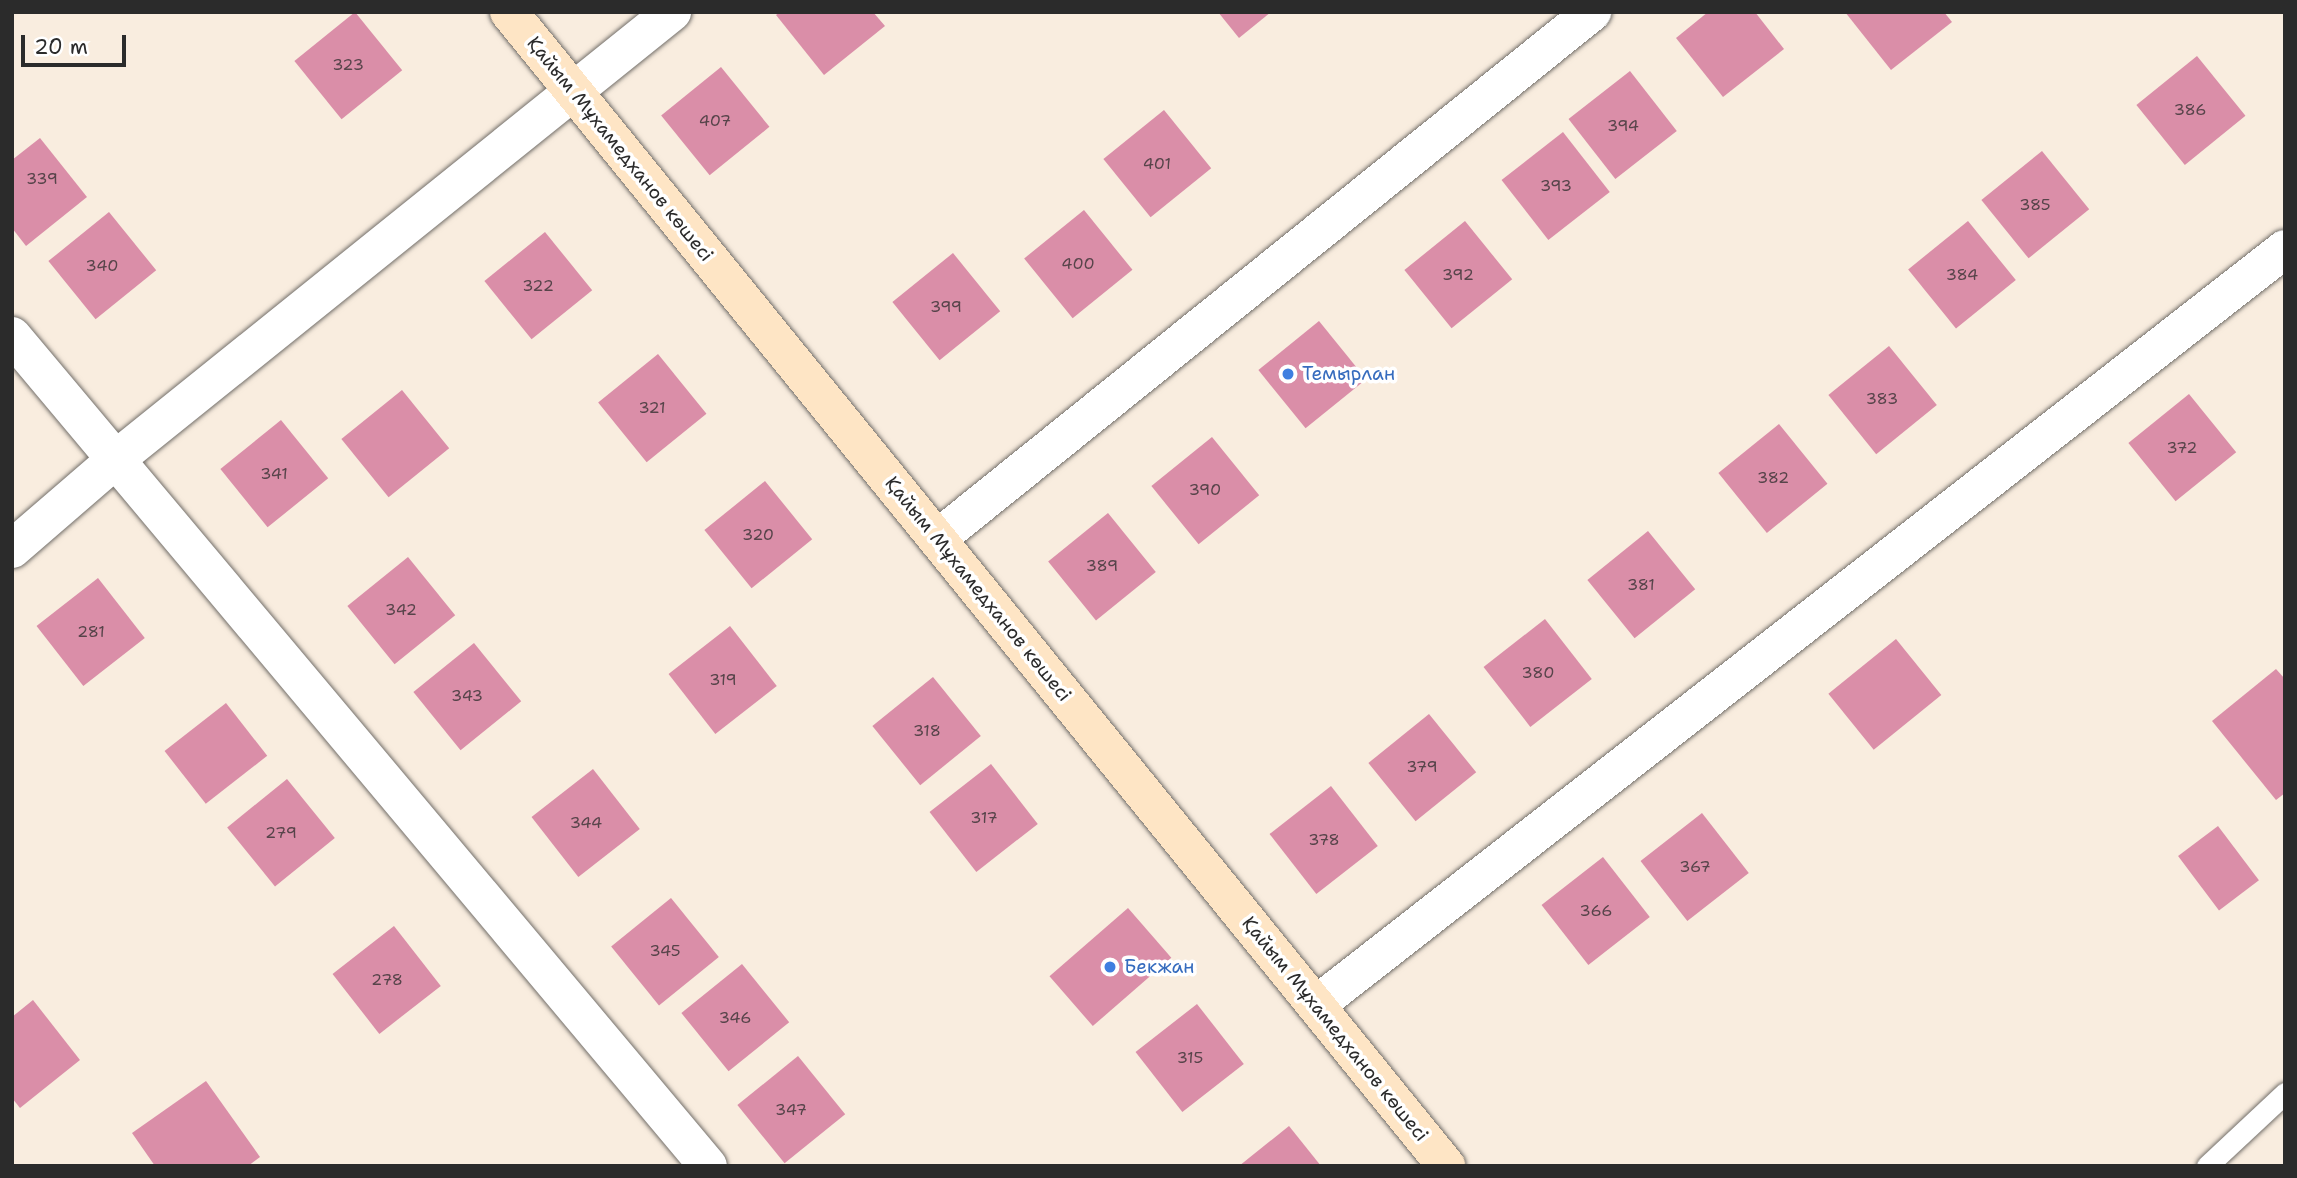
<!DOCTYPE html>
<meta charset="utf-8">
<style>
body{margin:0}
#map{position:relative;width:2297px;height:1178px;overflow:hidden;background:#f9eddf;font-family:"Shantell Sans",sans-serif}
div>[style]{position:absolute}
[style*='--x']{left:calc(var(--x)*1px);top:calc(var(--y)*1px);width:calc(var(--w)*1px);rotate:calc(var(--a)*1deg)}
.building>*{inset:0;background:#da8ea8;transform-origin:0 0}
.roads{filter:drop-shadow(0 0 2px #736f6a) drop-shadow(0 0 2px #736f6a)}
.lane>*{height:21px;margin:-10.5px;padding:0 10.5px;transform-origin:10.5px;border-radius:10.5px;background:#fff}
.street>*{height:38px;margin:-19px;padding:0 19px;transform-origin:19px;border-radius:19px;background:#fff}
.secondary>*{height:38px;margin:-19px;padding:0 19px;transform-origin:19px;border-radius:19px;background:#fee5c5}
.dots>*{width:19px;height:19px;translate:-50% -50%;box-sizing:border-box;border:4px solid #fff;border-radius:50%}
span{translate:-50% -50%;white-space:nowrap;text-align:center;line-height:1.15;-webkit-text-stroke:7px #fff;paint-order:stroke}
.number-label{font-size:16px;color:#57444a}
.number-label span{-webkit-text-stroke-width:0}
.street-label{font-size:19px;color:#2b2b2b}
.shop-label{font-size:19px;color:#366cbe}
.left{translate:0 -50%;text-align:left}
.frame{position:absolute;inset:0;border:14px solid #2b2b2b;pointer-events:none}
.scale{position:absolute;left:21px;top:35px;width:105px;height:32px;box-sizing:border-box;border:4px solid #2b2b2b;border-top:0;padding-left:9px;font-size:21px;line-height:24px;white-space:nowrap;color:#2b2b2b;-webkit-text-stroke:5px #fff;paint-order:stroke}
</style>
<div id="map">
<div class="building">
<div style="left:355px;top:12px;width:75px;height:78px;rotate:51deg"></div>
<div style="clip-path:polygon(780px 12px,873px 12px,885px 26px,824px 75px,776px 15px)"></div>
<div style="clip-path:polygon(1218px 12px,1271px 12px,1239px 38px)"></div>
<div style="clip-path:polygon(1708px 12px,1755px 12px,1784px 49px,1723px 97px,1676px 38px)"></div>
<div style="clip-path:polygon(1845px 12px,1944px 12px,1952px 22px,1891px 70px)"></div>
<div style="left:2197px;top:56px;width:77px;height:78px;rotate:51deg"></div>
<div style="left:721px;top:67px;width:77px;height:77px;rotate:51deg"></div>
<div style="left:1630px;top:71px;width:76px;height:78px;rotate:52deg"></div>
<div style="left:1164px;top:110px;width:75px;height:78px;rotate:51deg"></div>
<div style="left:1563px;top:132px;width:76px;height:78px;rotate:52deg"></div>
<div style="clip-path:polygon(40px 138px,87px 197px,26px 246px,12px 228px,12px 160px)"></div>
<div style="left:2042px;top:151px;width:75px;height:78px;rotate:51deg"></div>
<div style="left:1084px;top:210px;width:77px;height:77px;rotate:51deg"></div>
<div style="left:109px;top:212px;width:75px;height:78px;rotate:51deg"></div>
<div style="left:1465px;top:221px;width:75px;height:78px;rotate:51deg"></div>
<div style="left:1968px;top:221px;width:76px;height:77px;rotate:51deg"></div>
<div style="left:545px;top:232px;width:75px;height:78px;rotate:51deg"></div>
<div style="left:953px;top:253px;width:75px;height:78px;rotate:51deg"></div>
<div style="left:1319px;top:321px;width:75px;height:78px;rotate:51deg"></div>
<div style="left:1889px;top:346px;width:76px;height:78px;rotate:51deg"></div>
<div style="left:658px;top:354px;width:77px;height:77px;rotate:51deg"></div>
<div style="left:402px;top:390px;width:75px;height:78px;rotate:51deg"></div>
<div style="left:2189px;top:394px;width:75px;height:78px;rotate:51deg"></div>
<div style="left:281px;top:420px;width:75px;height:78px;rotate:51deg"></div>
<div style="left:1779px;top:424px;width:77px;height:78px;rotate:51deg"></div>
<div style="left:1212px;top:437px;width:75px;height:78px;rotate:51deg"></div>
<div style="left:765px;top:481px;width:75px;height:78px;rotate:51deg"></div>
<div style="left:1108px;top:513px;width:76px;height:77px;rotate:51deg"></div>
<div style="left:1648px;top:531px;width:75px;height:78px;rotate:51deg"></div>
<div style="left:408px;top:557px;width:75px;height:78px;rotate:51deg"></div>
<div style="left:98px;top:578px;width:76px;height:78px;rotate:52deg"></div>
<div style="left:1545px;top:619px;width:76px;height:78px;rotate:52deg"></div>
<div style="left:730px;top:626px;width:76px;height:78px;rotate:52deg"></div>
<div style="left:1896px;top:639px;width:72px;height:87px;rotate:51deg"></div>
<div style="left:474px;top:643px;width:75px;height:78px;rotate:51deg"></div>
<div style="clip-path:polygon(2276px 669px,2285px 679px,2285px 793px,2276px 800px,2212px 721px)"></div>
<div style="left:933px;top:677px;width:76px;height:78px;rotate:51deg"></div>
<div style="left:226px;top:703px;width:67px;height:78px;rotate:52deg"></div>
<div style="left:1429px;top:714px;width:75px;height:78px;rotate:51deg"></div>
<div style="left:991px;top:764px;width:76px;height:78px;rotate:52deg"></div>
<div style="left:593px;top:769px;width:76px;height:78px;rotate:52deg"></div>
<div style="left:287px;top:779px;width:76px;height:77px;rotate:51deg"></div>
<div style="left:1331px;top:786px;width:76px;height:78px;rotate:52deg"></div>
<div style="left:1702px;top:813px;width:76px;height:78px;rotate:52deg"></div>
<div style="left:2218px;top:826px;width:68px;height:50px;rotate:53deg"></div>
<div style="left:1603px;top:857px;width:76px;height:78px;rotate:52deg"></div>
<div style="left:671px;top:898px;width:76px;height:77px;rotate:51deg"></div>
<div style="left:1128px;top:908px;width:66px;height:104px;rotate:49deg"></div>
<div style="left:394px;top:926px;width:76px;height:78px;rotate:52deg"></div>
<div style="left:742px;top:964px;width:75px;height:78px;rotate:51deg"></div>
<div style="clip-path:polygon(33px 1000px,80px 1060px,20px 1108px,12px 1098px,12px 1017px)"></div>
<div style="left:1197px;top:1004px;width:76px;height:78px;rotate:52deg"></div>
<div style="left:798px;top:1056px;width:75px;height:78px;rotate:51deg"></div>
<div style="clip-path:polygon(206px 1081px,260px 1157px,248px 1166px,155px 1166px,132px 1133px)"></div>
<div style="clip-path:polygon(1289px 1126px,1321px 1166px,1239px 1166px)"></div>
</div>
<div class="roads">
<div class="lane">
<div style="--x:2207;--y:1166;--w:107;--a:-43.1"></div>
</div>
<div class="street">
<div style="--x:12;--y:336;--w:1083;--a:50.02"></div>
<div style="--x:937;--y:539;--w:841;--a:-38.82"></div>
<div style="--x:12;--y:549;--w:136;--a:-40.8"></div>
<div style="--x:115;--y:460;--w:715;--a:-38.81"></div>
<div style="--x:1316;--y:1005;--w:1229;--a:-37.96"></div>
</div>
<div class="secondary">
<div style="--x:509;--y:12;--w:1487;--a:50.92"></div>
</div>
</div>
<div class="dots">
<div style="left:1288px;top:374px;background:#3f7fe0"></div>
<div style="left:1110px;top:967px;background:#3f7fe0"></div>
</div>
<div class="number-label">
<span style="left:348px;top:65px">323</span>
<span style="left:2190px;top:110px">386</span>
<span style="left:715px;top:121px">407</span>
<span style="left:1623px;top:126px">394</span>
<span style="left:1157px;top:164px">401</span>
<span style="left:42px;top:179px">339</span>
<span style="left:1556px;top:186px">393</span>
<span style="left:2035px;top:205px">385</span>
<span style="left:1078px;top:264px">400</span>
<span style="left:102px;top:266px">340</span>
<span style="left:1458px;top:275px">392</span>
<span style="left:1962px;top:275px">384</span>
<span style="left:538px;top:286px">322</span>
<span style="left:946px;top:307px">399</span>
<span style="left:1882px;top:399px">383</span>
<span style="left:652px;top:408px">321</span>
<span style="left:2182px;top:448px">372</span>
<span style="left:274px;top:474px">341</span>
<span style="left:1773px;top:478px">382</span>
<span style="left:1205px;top:490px">390</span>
<span style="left:758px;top:535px">320</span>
<span style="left:1102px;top:566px">389</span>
<span style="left:1641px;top:585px">381</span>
<span style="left:401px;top:610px">342</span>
<span style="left:91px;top:632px">281</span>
<span style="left:1538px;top:673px">380</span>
<span style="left:723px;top:680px">319</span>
<span style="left:467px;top:696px">343</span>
<span style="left:927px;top:731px">318</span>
<span style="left:1422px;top:767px">379</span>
<span style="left:984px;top:818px">317</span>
<span style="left:586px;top:823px">344</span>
<span style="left:281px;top:833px">279</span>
<span style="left:1324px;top:840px">378</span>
<span style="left:1695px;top:867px">367</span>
<span style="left:1596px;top:911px">366</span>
<span style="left:665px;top:951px">345</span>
<span style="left:387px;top:980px">278</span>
<span style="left:735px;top:1018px">346</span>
<span style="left:1190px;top:1058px">315</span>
<span style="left:791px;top:1110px">347</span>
</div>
<div class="street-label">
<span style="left:620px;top:149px;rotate:51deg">Қайым Мұхамедханов көшесі</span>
<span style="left:978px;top:589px;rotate:51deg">Қайым Мұхамедханов көшесі</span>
<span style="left:1335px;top:1029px;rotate:51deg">Қайым Мұхамедханов көшесі</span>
</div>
<div class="shop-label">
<span class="left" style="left:1302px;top:374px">Темырлан</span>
<span class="left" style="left:1124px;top:967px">Бекжан</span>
</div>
<div class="frame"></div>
<div class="scale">20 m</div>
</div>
